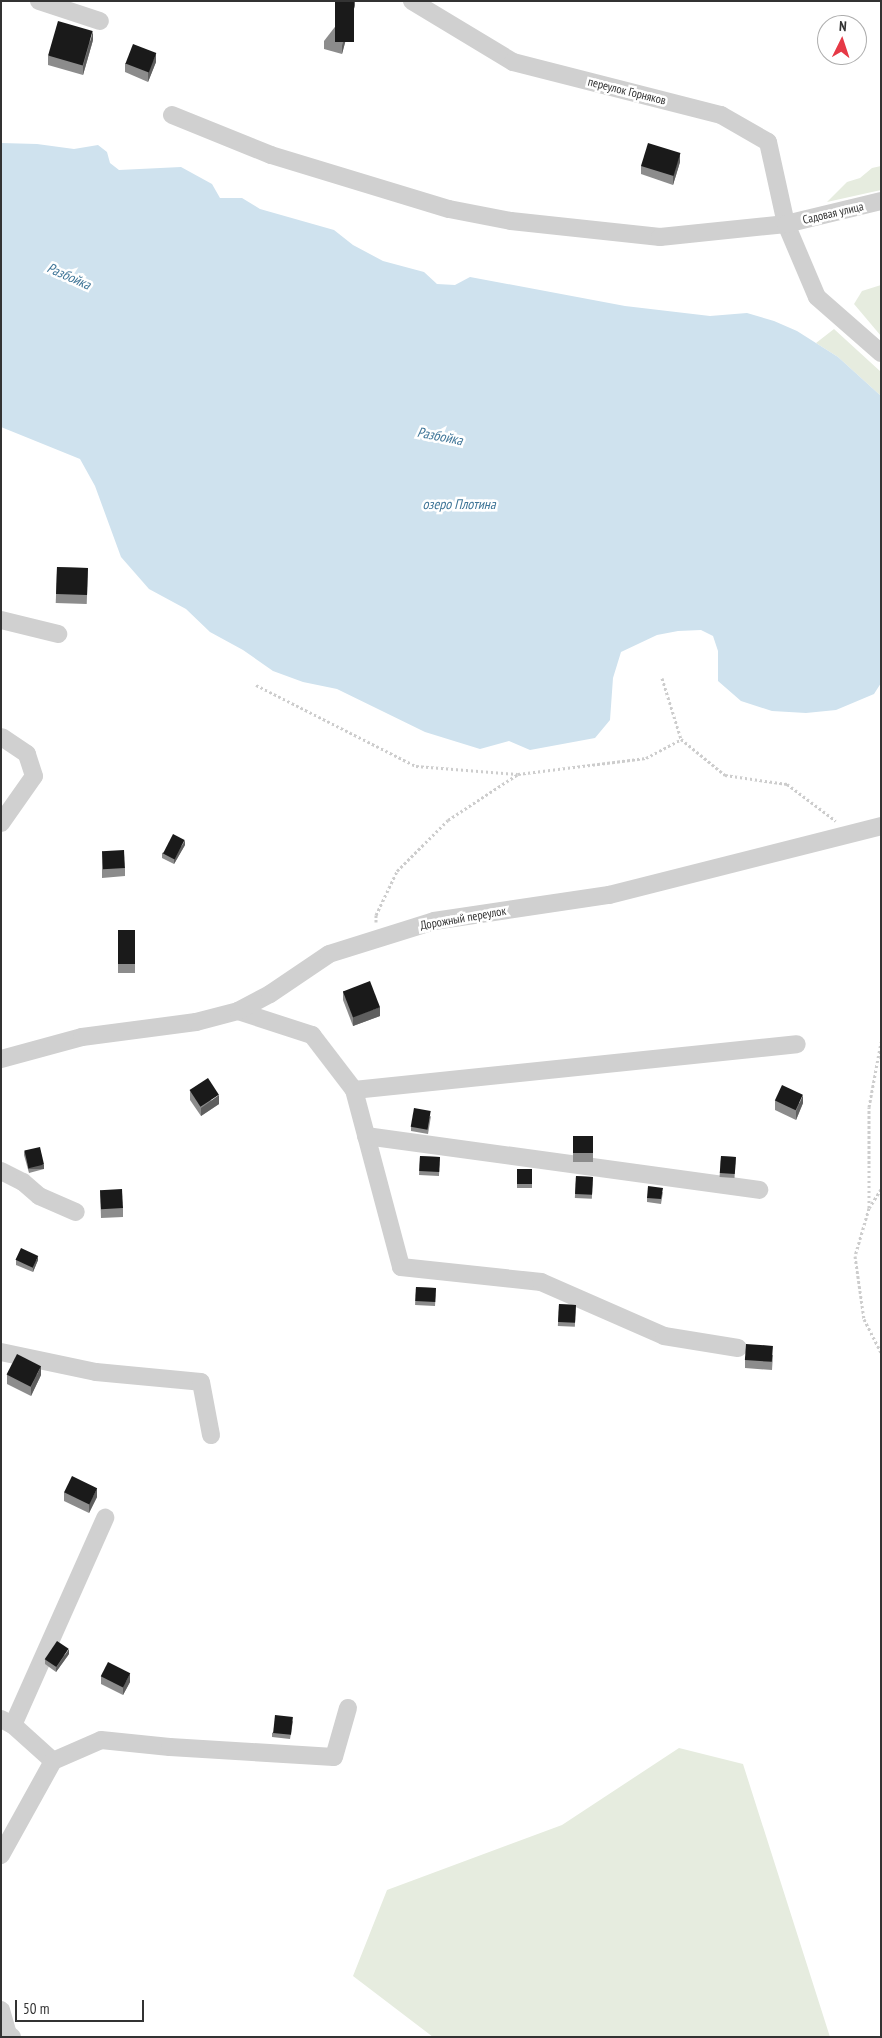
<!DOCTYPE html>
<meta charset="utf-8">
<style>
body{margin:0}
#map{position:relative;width:882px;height:2038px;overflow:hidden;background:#fff;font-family:"PT Sans Narrow",sans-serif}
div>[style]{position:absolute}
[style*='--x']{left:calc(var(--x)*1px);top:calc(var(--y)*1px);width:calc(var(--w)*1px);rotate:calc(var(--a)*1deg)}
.green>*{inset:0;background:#e6ecdf}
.water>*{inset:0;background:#cfe2ee}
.path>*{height:3px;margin-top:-1.5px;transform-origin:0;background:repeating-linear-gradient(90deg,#cdcdcd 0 2.5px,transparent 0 5px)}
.minor>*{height:18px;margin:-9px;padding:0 9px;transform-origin:9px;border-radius:9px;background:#d0d0d0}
.wall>*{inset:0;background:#8c8c8c;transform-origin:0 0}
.shaded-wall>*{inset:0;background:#5f5f5f;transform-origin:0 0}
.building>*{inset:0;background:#1a1a1a;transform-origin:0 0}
span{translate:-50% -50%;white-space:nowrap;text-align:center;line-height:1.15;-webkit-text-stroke:5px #fff;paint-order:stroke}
.street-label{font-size:12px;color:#333}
.water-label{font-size:14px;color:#3f7597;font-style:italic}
.frame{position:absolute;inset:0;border:2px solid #333;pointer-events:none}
.north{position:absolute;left:817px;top:15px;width:50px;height:50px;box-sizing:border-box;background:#fff;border:1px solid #adadad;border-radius:50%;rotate:4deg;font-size:14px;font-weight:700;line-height:20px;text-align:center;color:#333}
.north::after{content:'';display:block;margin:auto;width:18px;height:22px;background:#e63946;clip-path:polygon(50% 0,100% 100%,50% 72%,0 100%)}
.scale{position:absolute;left:15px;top:2000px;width:129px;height:22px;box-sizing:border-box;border:2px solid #333;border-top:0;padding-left:6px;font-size:15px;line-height:18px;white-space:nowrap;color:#333;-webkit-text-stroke:4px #fff;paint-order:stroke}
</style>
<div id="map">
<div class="green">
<div style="clip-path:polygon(881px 166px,881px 190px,827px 202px,847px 182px,860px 178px,872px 168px)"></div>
<div style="clip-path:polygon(881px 285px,881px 336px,854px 304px,862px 291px)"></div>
<div style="clip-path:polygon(834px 329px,881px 372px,881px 396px,838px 357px,816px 343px)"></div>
<div style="clip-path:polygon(679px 1748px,743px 1764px,830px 2037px,433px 2037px,353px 1976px,387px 1890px,562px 1825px)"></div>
</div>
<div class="water">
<div style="clip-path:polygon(1px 143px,37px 144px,74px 149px,98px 145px,107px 152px,110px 163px,119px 170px,181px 167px,212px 184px,220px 198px,242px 198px,260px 209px,334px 230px,353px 245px,383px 261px,424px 272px,437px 284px,455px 285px,470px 277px,625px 306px,710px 316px,747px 313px,774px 321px,797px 331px,838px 357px,881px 396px,881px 683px,874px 694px,836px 710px,806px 713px,772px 711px,741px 701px,718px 681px,718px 651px,713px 636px,701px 630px,678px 631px,657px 635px,621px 652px,613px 678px,610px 720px,595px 738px,530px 750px,509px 741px,480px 749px,425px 732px,337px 689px,303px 682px,273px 671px,243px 650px,210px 632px,186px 609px,149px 589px,121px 557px,95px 486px,80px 459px,1px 427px)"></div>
</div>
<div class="path">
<div style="--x:662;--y:678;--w:64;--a:72.7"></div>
<div style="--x:681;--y:739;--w:57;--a:39.3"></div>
<div style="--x:725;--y:775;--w:63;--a:8.3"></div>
<div style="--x:787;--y:784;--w:61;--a:37.1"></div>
<div style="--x:256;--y:685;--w:179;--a:26.9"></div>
<div style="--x:416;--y:766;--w:102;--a:4.5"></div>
<div style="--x:518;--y:774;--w:129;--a:-7.1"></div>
<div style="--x:646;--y:758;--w:40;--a:-28"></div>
<div style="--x:376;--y:922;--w:7;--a:-90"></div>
<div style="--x:376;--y:915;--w:49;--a:-64.5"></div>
<div style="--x:397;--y:871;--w:72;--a:-45"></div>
<div style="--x:448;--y:820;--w:84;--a:-33.3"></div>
<div style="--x:881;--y:1189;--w:22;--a:122"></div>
<div style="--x:869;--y:1208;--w:50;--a:106.3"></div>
<div style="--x:855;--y:1256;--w:64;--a:81.9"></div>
<div style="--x:864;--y:1319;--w:37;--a:63"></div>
<div style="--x:869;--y:1208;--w:101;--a:-90"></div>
<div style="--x:869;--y:1107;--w:66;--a:-79.5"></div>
</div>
<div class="minor">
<div style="--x:39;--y:1;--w:64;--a:18.2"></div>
<div style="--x:412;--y:1;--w:118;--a:31.1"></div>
<div style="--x:513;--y:62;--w:215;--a:14.3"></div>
<div style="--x:721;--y:115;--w:54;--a:29.9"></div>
<div style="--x:768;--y:142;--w:84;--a:77.6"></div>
<div style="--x:786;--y:224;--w:79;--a:67"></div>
<div style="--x:817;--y:297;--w:85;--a:41.2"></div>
<div style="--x:172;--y:115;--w:107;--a:22"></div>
<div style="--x:271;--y:155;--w:186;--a:16.9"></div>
<div style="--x:449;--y:209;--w:63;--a:11"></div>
<div style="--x:511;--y:221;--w:150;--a:6.1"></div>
<div style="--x:660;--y:237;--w:127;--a:-5.9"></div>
<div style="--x:786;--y:224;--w:98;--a:-13.6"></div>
<div style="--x:1;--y:620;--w:59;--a:13.8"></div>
<div style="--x:1;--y:823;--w:57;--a:-54.9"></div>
<div style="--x:34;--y:776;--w:23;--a:-108"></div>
<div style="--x:27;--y:754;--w:30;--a:-146"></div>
<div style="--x:238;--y:1011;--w:78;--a:18"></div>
<div style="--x:312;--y:1035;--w:69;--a:52.6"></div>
<div style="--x:354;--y:1090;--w:445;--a:-5.9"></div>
<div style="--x:1;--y:1059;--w:84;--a:-15.2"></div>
<div style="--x:82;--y:1037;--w:115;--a:-7.5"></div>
<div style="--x:196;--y:1022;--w:43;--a:-14.7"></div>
<div style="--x:238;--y:1011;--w:36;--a:-28"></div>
<div style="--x:270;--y:994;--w:71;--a:-34.1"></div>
<div style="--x:329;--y:954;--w:110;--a:-17.4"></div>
<div style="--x:434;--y:921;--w:177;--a:-8.5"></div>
<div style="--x:609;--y:895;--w:281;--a:-14.2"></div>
<div style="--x:354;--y:1090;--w:183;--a:75.1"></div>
<div style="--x:401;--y:1267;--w:141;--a:6.1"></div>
<div style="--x:541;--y:1282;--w:134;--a:23.7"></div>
<div style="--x:664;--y:1336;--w:75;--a:9.2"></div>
<div style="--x:366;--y:1136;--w:397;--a:7.8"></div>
<div style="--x:1;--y:1171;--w:25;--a:27"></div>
<div style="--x:23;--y:1182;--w:21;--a:41"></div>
<div style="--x:39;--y:1196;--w:40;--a:23.4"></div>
<div style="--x:1;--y:1352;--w:97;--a:11.9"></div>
<div style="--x:96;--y:1372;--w:105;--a:5.4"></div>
<div style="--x:201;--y:1382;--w:54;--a:79.3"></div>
<div style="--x:1;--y:1719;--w:13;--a:27"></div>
<div style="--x:13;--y:1725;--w:54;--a:42"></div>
<div style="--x:13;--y:1725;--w:227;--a:-66"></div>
<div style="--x:1;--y:1855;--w:107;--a:-61"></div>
<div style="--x:53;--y:1761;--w:52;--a:-23.6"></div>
<div style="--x:101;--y:1740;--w:69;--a:5.8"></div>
<div style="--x:170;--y:1747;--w:164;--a:3.5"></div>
<div style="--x:334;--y:1757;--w:51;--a:-74.1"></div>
<div style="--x:1;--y:2010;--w:25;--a:74"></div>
<div style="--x:8;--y:2034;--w:5;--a:37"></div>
</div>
<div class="wall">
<div style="clip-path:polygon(355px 1px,355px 5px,342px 54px,324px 49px,324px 41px)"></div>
<div style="clip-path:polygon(93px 40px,83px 75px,48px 65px,48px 56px)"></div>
<div style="clip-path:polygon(156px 62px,148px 82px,125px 72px,125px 63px)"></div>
<div style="clip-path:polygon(680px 162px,673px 185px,641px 174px,641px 166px)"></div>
<div style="left:57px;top:567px;width:31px;height:36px;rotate:2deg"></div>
<div style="clip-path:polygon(185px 845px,174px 864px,162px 858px,162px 853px)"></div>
<div style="clip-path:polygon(102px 851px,125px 868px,125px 876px,102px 878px)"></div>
<div style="left:118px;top:930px;width:17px;height:43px"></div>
<div style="clip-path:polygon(343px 991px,380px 1016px,353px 1026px,343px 1000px)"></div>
<div style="clip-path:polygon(190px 1091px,219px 1104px,201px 1116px,190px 1100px)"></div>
<div style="clip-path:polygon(775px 1101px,803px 1103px,796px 1120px,775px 1110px)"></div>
<div style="clip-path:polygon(431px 1116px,428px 1134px,411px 1131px,411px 1127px)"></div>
<div style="left:573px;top:1136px;width:20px;height:26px"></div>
<div style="clip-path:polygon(24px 1151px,44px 1169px,29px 1173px,24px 1155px)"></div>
<div style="left:420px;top:1156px;width:20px;height:19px;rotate:3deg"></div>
<div style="left:721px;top:1156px;width:15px;height:21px;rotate:4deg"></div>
<div style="left:517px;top:1169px;width:15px;height:19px"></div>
<div style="left:576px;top:1176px;width:17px;height:22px;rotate:3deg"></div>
<div style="clip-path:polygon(100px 1190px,123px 1208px,123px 1217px,101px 1218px)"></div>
<div style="clip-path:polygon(663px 1192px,661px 1204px,647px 1202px,647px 1198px)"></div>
<div style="clip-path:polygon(16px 1260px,38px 1260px,33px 1272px,16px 1265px)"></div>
<div style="left:416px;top:1287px;width:20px;height:18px;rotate:3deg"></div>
<div style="left:559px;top:1304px;width:17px;height:22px;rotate:3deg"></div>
<div style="clip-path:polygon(773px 1355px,772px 1370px,745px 1368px,745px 1360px)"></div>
<div style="clip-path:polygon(7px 1375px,41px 1375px,31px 1396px,7px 1384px)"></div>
<div style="clip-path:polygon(64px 1492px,97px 1497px,89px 1513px,64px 1501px)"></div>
<div style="clip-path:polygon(69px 1654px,56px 1672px,45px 1664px,45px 1660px)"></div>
<div style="clip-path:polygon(101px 1676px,130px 1682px,123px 1695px,101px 1684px)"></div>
<div style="clip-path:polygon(293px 1721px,290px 1739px,272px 1737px,272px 1733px)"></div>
</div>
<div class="shaded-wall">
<div style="clip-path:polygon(354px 1px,355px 1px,355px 5px,342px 54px,342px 46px)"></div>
<div style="clip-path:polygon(93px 31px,93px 40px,83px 75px,83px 66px)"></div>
<div style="clip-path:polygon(156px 53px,156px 62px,148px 82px,148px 73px)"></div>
<div style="clip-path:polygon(680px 153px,680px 162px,673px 185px,673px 176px)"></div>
<div style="clip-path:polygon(185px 840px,185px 845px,174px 864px,174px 860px)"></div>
<div style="clip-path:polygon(380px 1007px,380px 1016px,353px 1026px,353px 1017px)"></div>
<div style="clip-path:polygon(219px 1095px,219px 1104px,201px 1116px,201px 1108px)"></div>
<div style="clip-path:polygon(803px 1095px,803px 1103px,796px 1120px,796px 1111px)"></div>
<div style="left:44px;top:1165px;width:4px;height:16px;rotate:90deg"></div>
<div style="clip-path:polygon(38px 1256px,38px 1260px,33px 1272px,33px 1268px)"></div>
<div style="clip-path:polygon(41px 1366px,41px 1375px,31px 1396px,31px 1387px)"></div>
<div style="clip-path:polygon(97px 1488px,97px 1497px,89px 1513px,89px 1504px)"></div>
<div style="clip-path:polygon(69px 1649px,69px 1654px,56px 1672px,56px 1668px)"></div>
<div style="clip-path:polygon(130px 1673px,130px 1682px,123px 1695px,123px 1687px)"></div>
</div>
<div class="building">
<div style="left:335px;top:1px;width:19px;height:41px"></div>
<div style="left:58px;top:21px;width:36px;height:36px;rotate:16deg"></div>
<div style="left:133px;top:44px;width:25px;height:21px;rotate:21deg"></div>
<div style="left:648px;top:143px;width:34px;height:24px;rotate:17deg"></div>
<div style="left:57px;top:567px;width:31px;height:27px;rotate:2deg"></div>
<div style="left:173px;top:834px;width:13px;height:22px;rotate:27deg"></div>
<div style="left:124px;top:850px;width:18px;height:22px;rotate:87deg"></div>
<div style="left:118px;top:930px;width:17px;height:34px"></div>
<div style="left:370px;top:981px;width:28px;height:29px;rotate:69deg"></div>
<div style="left:208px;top:1078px;width:20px;height:22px;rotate:57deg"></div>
<div style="left:782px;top:1085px;width:23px;height:17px;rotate:25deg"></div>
<div style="left:414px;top:1108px;width:17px;height:19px;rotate:10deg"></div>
<div style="left:573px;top:1136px;width:20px;height:17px"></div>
<div style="left:40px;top:1147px;width:18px;height:16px;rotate:77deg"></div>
<div style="left:420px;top:1156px;width:20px;height:15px;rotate:3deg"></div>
<div style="left:721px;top:1156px;width:15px;height:17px;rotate:4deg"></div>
<div style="left:517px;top:1169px;width:15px;height:15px"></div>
<div style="left:576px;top:1176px;width:17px;height:18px;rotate:3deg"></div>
<div style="clip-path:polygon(648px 1186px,663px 1188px,661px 1199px,647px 1198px)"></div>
<div style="left:122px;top:1189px;width:19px;height:22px;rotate:87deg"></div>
<div style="left:21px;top:1248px;width:19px;height:13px;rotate:25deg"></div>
<div style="left:416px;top:1287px;width:20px;height:14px;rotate:3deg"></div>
<div style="left:559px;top:1304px;width:17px;height:18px;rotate:3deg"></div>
<div style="left:746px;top:1344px;width:27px;height:16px;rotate:4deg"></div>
<div style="left:17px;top:1354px;width:27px;height:23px;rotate:27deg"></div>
<div style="left:72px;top:1476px;width:28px;height:18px;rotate:26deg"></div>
<div style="left:57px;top:1641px;width:14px;height:22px;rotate:34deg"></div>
<div style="left:108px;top:1662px;width:25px;height:16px;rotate:27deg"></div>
<div style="left:275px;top:1715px;width:18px;height:18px;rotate:6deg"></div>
</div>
<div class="street-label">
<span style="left:627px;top:91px;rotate:14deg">переулок Горняков</span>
<span style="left:833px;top:213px;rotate:-13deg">Садовая улица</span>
<span style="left:463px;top:918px;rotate:-10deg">Дорожный переулок</span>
</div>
<div class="water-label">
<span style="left:69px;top:276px;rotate:24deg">Разбойка</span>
<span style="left:440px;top:436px;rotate:11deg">Разбойка</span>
<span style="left:459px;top:504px">озеро Плотина</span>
</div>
<div class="frame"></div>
<div class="north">N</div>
<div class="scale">50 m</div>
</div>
